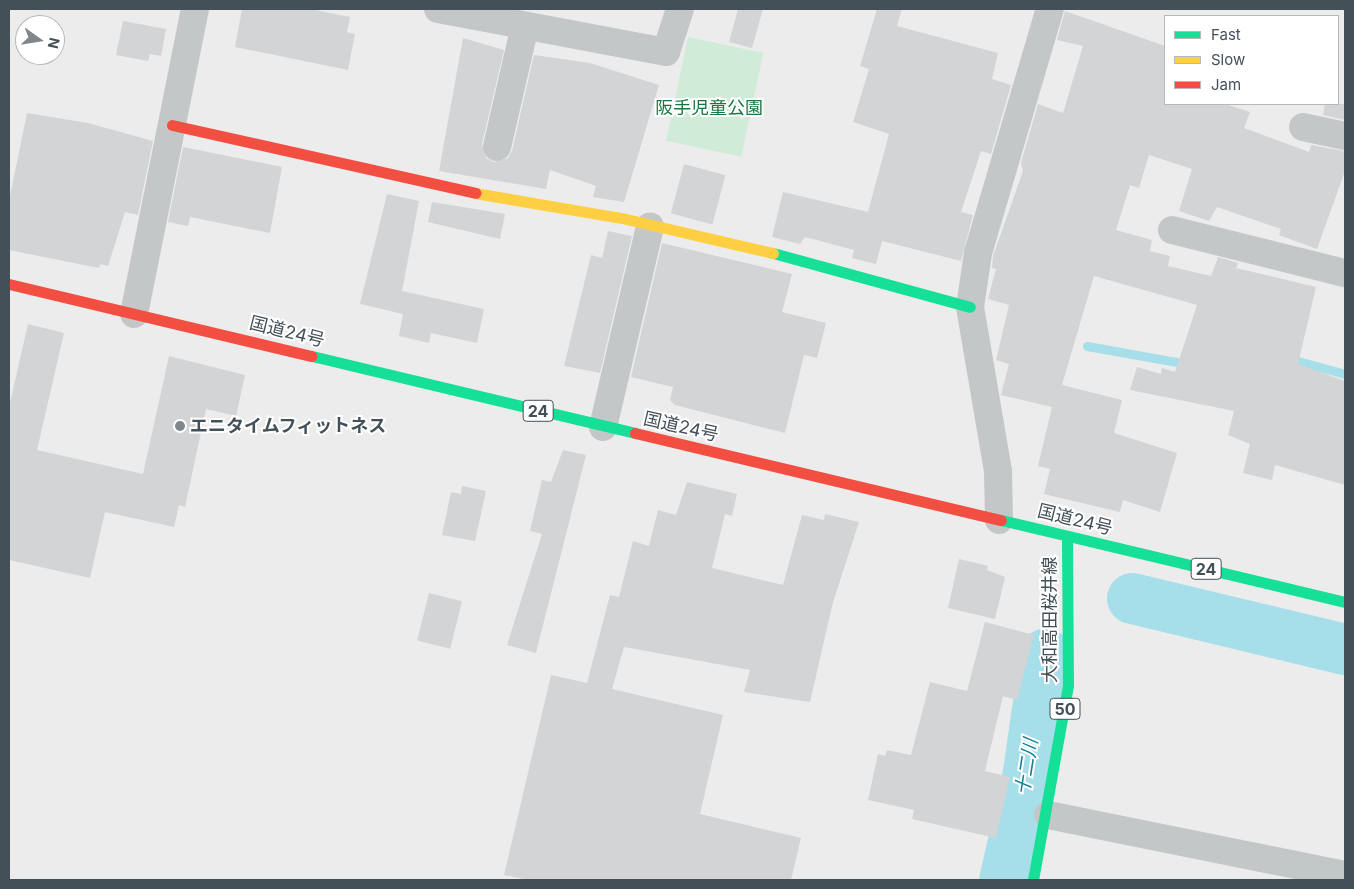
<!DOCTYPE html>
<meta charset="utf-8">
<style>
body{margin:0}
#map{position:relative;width:1354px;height:889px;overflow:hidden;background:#edecec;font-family:Inter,"Noto Sans JP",sans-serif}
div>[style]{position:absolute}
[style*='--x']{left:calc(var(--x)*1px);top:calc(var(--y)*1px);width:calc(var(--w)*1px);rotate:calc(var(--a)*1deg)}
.green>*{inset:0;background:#d0ecd9;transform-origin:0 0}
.stream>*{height:9px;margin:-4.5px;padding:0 4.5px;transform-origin:4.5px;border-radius:4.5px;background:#a6dfe9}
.river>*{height:51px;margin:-25.5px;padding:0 25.5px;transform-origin:25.5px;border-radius:25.5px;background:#a6dfe9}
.building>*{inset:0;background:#d3d4d5;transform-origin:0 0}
.street>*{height:28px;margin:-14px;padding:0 14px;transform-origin:14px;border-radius:14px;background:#c4c7c8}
.fast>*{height:11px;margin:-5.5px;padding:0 5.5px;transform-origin:5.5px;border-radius:5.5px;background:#16e098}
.slow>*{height:11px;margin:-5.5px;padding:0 5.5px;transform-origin:5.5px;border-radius:5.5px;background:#ffcf43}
.jam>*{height:11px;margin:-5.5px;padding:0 5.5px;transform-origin:5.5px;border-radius:5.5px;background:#f24e42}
.dots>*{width:14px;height:14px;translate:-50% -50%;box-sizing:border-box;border:2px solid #fff;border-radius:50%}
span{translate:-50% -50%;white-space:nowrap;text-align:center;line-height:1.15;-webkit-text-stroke:4px #fff;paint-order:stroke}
.shield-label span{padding:1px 4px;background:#fff;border:1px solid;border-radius:4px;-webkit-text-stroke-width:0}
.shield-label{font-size:16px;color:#445058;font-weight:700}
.park-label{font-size:18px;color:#197641}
.street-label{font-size:18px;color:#445058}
.poi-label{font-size:18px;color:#445058;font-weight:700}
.left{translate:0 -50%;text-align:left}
.water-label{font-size:19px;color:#107e91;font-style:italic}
.frame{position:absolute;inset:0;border:10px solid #445058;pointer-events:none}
.legend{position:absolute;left:1164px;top:15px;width:175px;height:90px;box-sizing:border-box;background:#fff;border:1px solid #b4b9bc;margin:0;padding:6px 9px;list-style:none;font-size:15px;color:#445058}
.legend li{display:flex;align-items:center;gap:10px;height:25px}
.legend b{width:25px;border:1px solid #b4b9bc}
.north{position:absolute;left:15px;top:15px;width:50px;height:50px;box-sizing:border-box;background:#fff;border:1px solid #b4b9bc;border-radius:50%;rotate:103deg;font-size:14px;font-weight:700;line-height:20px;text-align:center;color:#445058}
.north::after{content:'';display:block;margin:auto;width:18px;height:22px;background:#7f878c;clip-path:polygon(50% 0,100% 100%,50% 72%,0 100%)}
</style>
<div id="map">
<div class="green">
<div style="left:688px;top:37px;width:77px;height:106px;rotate:12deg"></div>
</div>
<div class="stream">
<div style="--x:1087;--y:346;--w:103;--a:10.1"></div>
<div style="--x:1287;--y:358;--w:60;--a:15.4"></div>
</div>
<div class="river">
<div style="--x:1132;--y:598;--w:219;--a:13.5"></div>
<div style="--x:1004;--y:880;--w:98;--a:-77"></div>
<div style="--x:1026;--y:785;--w:133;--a:-81.8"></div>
</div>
<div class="building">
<div style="clip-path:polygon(242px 9px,310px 9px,350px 17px,347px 32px,355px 34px,348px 70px,235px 47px)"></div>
<div style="clip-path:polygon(738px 9px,763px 9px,752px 48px,729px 42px)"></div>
<div style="clip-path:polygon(877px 9px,902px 9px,897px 26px,998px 53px,992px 79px,1011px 85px,991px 154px,981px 151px,961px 212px,973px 215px,961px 261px,882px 241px,876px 264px,852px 258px,854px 250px,805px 237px,800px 244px,772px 237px,783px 192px,868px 212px,889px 134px,853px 122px,869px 69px,860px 66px)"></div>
<div style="clip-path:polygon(1065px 11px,1165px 46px,1165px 104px,1225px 104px,1250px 112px,1244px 128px,1309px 152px,1311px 145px,1345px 151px,1345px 171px,1317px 249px,1279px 235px,1281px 229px,1217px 207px,1209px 221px,1179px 211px,1192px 169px,1149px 155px,1139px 188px,1130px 185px,1116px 230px,1152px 240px,1150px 251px,1170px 256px,1168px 266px,1211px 276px,1218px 257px,1238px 263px,1236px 268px,1316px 287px,1298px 364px,1345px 381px,1345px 485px,1275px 465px,1272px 480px,1243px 473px,1250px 444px,1228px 435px,1234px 411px,1130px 390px,1137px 367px,1161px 374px,1162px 368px,1175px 372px,1197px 305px,1094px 276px,1062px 385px,1122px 400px,1114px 433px,1177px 453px,1160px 512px,1123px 500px,1120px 512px,1044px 494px,1050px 469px,1038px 466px,1052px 407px,1001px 395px,1009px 364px,996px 360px,1009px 305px,988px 299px,996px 269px,992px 268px,993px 256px,1023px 171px,1021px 163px,1038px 104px,1063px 113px,1083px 46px,1057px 40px)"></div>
<div style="clip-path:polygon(123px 21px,166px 29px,161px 56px,150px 54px,148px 61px,116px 55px)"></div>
<div style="clip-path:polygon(463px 38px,504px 50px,482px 144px,486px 158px,494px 162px,508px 158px,512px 151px,534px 55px,590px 63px,659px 85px,624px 202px,593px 197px,596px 186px,550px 170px,546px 189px,439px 171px)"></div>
<div style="clip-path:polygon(1325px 104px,1345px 104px,1345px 120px,1323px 115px)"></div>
<div style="clip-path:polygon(27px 113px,88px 123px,153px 141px,138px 215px,125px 212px,108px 266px,100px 264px,99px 268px,9px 250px,9px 201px)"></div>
<div style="clip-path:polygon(183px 147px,282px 167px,270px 233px,190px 217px,188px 226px,168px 222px)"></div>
<div style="left:684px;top:164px;width:43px;height:51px;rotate:15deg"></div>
<div style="clip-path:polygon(387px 194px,419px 201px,402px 291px,484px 309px,477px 343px,431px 333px,429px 343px,399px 336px,403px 314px,360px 304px)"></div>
<div style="clip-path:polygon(432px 202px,505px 214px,500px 239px,428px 222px)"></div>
<div style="clip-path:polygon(608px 231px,632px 236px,600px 373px,564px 366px,591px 255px,602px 258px)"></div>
<div style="clip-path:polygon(662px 243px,792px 274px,782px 312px,826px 323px,817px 358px,804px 355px,785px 433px,675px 405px,670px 400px,673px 387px,631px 377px)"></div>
<div style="clip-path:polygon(28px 324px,64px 333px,37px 450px,143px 474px,169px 356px,245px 375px,236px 416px,206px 409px,185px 507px,179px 505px,174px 527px,105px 512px,90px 578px,9px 560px,9px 407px)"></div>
<div style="clip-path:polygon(563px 450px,586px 455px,536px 653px,507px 645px,542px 534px,530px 531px,542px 480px,551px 482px)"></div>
<div style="clip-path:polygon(687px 482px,737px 494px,732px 516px,725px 514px,712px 568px,783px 585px,802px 515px,824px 520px,825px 514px,859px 522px,833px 602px,810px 702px,744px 692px,750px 670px,624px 647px,612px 689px,723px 715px,700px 814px,801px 838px,791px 880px,529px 880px,504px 875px,551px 675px,587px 683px,610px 595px,619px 597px,633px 541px,649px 546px,658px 510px,676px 515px)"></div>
<div style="clip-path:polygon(462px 486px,486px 491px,475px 541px,442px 535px,451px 492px,461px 494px)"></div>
<div style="clip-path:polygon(959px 559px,988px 566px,987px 570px,1005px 577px,995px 619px,948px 608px)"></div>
<div style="left:429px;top:593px;width:34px;height:49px;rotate:14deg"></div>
<div style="clip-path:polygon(985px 622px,1034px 635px,1017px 700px,1003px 696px,985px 771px,1010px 777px,996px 838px,912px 819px,914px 810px,868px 800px,878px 754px,885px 756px,887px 750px,911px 755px,930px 682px,967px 691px)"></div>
</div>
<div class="street">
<div style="--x:438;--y:9;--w:232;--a:10.7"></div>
<div style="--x:666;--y:52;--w:45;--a:-72"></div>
<div style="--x:1303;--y:127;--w:43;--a:12.1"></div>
<div style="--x:497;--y:147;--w:124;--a:-77"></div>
<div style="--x:1172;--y:230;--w:178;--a:14"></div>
<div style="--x:134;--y:314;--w:311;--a:-78.7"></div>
<div style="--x:603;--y:427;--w:206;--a:-76.8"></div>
<div style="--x:999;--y:520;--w:49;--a:-91.2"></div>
<div style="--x:998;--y:471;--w:166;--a:-99.7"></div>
<div style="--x:970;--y:307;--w:55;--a:-81.6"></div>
<div style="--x:978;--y:253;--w:254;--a:-73.6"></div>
<div style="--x:1048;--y:815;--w:303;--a:11.4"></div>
</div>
<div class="fast">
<div style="--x:773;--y:253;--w:204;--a:15.3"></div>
<div style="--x:312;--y:356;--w:332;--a:13.4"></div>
<div style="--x:1001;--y:520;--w:354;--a:13.4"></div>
<div style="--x:1033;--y:880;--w:198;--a:-79.8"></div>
<div style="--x:1068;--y:685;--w:149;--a:-90.4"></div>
</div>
<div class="slow">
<div style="--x:475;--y:193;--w:149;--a:9.7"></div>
<div style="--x:622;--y:218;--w:155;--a:13.1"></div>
</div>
<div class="jam">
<div style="--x:172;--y:125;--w:311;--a:12.6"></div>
<div style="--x:9;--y:284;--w:311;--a:13.4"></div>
<div style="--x:635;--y:433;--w:376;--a:13.4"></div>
</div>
<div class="dots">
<div style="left:180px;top:426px;background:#7f878c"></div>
</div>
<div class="shield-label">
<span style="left:538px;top:411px">24</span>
<span style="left:1206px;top:569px">24</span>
<span style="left:1065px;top:709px">50</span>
</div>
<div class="park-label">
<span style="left:709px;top:108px">阪手児童公園</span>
</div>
<div class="street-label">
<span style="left:287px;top:332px;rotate:14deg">国道24号</span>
<span style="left:681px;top:427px;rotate:13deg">国道24号</span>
<span style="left:1075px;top:520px;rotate:14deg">国道24号</span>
<span style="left:1050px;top:620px;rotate:-90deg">大和高田桜井線</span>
</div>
<div class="poi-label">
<span class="left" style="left:190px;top:426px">エニタイムフィットネス</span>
</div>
<div class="water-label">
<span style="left:1027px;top:767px;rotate:-81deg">十二川</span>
</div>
<div class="frame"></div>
<ul class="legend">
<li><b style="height:6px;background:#16e098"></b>Fast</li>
<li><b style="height:6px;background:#ffcf43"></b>Slow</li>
<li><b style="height:6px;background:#f24e42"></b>Jam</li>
</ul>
<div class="north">N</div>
</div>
